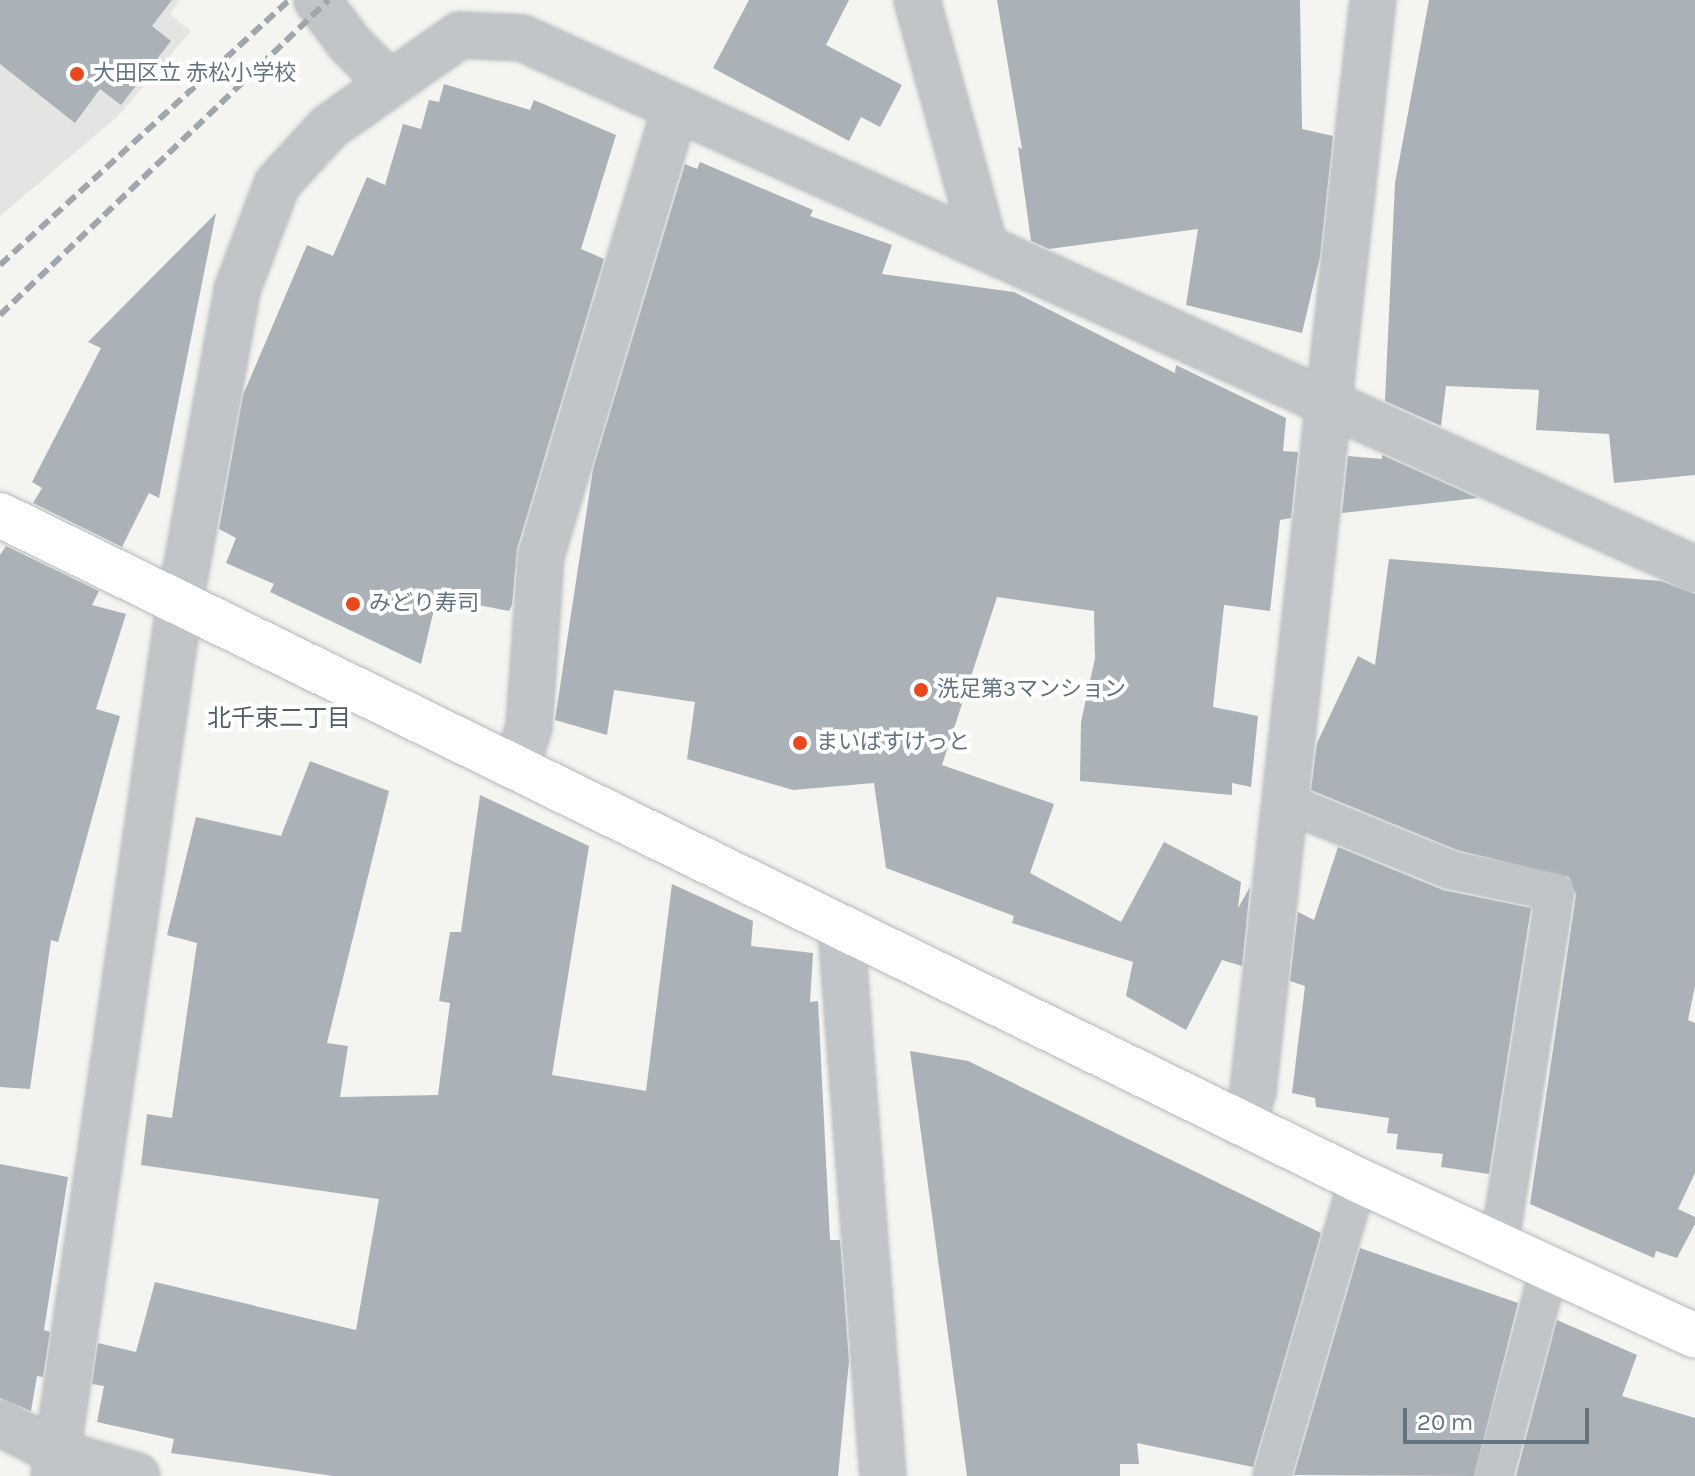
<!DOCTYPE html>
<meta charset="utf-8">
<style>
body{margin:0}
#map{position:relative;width:1695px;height:1476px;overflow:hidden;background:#f4f4f0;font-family:Karla,"Noto Sans JP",sans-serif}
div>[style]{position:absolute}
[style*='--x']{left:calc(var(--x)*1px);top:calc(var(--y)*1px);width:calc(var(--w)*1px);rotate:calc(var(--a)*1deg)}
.built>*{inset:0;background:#e4e5e3}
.building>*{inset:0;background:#aab2b7}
.roads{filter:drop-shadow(0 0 2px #b3b9bd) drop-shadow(0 0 2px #b3b9bd)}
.lane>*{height:36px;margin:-18px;padding:0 18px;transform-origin:18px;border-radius:18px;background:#c1c5c8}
.street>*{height:44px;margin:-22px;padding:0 22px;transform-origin:22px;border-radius:22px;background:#c1c5c8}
.secondary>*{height:44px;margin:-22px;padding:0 22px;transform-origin:22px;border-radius:22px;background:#fff}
.rail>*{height:6px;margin-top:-3px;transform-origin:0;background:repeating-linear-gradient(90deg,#9fa6ac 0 12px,transparent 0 18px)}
.dots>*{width:22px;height:22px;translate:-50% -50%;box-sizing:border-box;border:4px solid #fff;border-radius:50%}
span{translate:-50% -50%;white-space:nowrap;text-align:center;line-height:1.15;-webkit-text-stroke:8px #fff;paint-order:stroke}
.poi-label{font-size:22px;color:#627482}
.left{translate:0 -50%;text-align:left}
.neighbourhood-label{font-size:24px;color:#505d67}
.scale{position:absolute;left:1403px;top:1408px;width:186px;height:36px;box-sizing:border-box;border:4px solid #627482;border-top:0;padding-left:10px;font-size:24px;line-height:28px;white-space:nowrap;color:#627482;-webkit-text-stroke:6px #fff;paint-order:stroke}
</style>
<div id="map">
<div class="built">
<div style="clip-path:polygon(0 0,180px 0,170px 14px,191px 31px,117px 117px,0 216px)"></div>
</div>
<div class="building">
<div style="clip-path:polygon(0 0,172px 0,152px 26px,171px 41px,121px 105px,100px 89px,75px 123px,0 64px)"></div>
<div style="clip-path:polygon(749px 0,849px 0,826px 45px,902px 85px,880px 127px,861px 117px,849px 141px,713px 68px)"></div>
<div style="clip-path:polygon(997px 0,1300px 0,1302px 129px,1333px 136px,1320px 257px,1302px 333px,1186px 305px,1198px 229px,1049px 249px,1031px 241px,1018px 147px,1022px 149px)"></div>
<div style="clip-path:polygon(1429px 0,1695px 0,1695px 475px,1614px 483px,1609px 434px,1536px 430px,1539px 390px,1446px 386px,1441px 426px,1385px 401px,1395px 183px)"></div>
<div style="clip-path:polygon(444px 84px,530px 110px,534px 100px,616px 135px,581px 249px,604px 259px,517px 549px,512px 605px,509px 611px,437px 597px,421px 664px,270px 592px,274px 584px,226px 563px,236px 538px,219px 529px,243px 395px,307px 245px,333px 256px,367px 177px,385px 185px,403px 124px,421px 129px,429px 100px,439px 102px)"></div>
<div style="clip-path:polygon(700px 162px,813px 210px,810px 216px,892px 245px,882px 274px,1014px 292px,1175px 373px,1176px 365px,1286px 418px,1283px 451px,1298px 452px,1291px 518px,1280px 520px,1270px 611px,1224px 605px,1213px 707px,1258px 716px,1251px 787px,1232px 783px,1232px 795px,1080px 781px,1081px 722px,1095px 658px,1094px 611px,997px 597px,942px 765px,1054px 804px,1030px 873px,1121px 922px,1164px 842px,1241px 882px,1238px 908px,1250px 887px,1242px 966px,1222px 960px,1186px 1030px,1126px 996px,1133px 962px,1012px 923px,1014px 916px,886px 868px,874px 783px,793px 790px,687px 759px,695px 702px,614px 690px,607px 735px,555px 720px,593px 469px,685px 164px,697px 169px)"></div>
<div style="clip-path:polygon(216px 213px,159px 498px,149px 493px,122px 547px,33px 503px,42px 488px,32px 482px,101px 348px,88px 342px)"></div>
<div style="clip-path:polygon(1382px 455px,1478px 498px,1342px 513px,1348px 456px,1382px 459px)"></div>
<div style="clip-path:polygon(6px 546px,99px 591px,92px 605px,126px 614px,96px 709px,120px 716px,58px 942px,51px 940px,30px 1089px,0 1087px,0 555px)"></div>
<div style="clip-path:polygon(1389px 559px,1661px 581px,1695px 594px,1695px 986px,1688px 1020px,1695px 1023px,1695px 1173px,1678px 1209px,1695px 1217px,1695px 1224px,1677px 1258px,1656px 1251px,1654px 1258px,1530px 1204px,1576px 895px,1569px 877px,1457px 850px,1311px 790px,1317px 743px,1358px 656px,1375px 665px)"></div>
<div style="clip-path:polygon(310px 761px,389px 791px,327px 1043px,348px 1046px,340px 1097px,438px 1095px,450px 1003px,439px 1001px,450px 932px,461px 932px,480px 795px,589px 846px,552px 1075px,646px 1091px,672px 884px,753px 921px,751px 946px,813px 953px,810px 1002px,818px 1001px,830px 1240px,840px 1240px,849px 1361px,838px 1476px,333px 1476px,171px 1453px,174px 1439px,97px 1422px,104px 1386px,92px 1384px,98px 1343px,136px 1352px,155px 1282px,356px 1330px,379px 1199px,141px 1165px,147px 1114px,172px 1118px,197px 943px,167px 935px,196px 817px,281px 836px)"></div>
<div style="clip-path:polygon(1338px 847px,1443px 890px,1531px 908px,1489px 1174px,1441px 1167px,1443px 1154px,1396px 1149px,1398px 1134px,1387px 1133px,1389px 1118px,1316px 1107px,1315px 1098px,1292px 1093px,1305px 986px,1290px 981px,1298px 912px,1314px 920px)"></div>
<div style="clip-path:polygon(910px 1051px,968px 1061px,1321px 1233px,1253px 1467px,1137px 1443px,1139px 1464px,1120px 1464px,1120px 1476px,967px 1476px)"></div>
<div style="clip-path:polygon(0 1164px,68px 1177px,44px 1330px,50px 1332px,43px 1377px,37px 1376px,31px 1411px,0 1398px)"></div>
<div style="clip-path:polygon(1360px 1248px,1518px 1303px,1474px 1476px,1294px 1475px)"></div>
<div style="clip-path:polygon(1557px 1320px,1637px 1355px,1622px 1396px,1695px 1418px,1695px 1476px,1516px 1476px)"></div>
</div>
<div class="roads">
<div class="lane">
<div style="--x:1284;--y:802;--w:180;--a:22.2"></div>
<div style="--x:1451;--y:870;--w:106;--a:11.9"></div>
<div style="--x:1555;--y:892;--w:357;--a:99"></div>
<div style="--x:1272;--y:1476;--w:308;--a:-73.8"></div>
<div style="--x:1494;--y:1476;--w:214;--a:-75.1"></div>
</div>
<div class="street">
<div style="--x:317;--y:0;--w:55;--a:53.1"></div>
<div style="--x:350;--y:44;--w:52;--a:45"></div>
<div style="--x:917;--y:0;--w:256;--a:74.6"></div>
<div style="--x:516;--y:768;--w:43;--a:-72.4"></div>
<div style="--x:529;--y:727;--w:171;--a:-86"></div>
<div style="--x:541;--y:556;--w:467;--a:-73.3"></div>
<div style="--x:841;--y:927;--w:551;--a:85.63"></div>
<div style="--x:1242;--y:1124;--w:34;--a:-71"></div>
<div style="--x:1253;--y:1092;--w:1099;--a:-83.73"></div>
<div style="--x:0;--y:1423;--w:65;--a:27.3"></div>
<div style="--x:58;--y:1453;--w:82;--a:16.2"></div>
<div style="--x:54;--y:1476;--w:883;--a:-81.8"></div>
<div style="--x:180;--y:602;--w:317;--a:-79.6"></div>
<div style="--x:237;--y:290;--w:113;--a:-69.3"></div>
<div style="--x:277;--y:184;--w:77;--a:-47.6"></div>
<div style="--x:329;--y:127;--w:160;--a:-35.1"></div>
<div style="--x:460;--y:35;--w:62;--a:2.8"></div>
<div style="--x:522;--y:38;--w:1288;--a:24.36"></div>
</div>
<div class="secondary">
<div style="--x:0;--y:515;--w:1512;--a:26.09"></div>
<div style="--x:1358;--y:1180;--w:371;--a:24.8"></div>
</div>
</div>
<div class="rail">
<div style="--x:0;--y:265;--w:392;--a:-42.5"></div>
<div style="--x:0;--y:315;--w:455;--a:-43.8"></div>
</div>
<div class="dots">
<div style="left:77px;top:74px;background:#e8481c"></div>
<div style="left:353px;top:604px;background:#e8481c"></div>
<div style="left:921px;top:690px;background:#e8481c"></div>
<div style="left:800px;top:743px;background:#e8481c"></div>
</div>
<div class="poi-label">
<span class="left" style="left:93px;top:74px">大田区立 赤松小学校</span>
<span class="left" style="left:369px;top:604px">みどり寿司</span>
<span class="left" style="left:937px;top:690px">洗足第3マンション</span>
<span class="left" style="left:816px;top:743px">まいばすけっと</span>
</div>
<div class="neighbourhood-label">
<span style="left:279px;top:719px">北千束二丁目</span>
</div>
<div class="scale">20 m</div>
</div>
